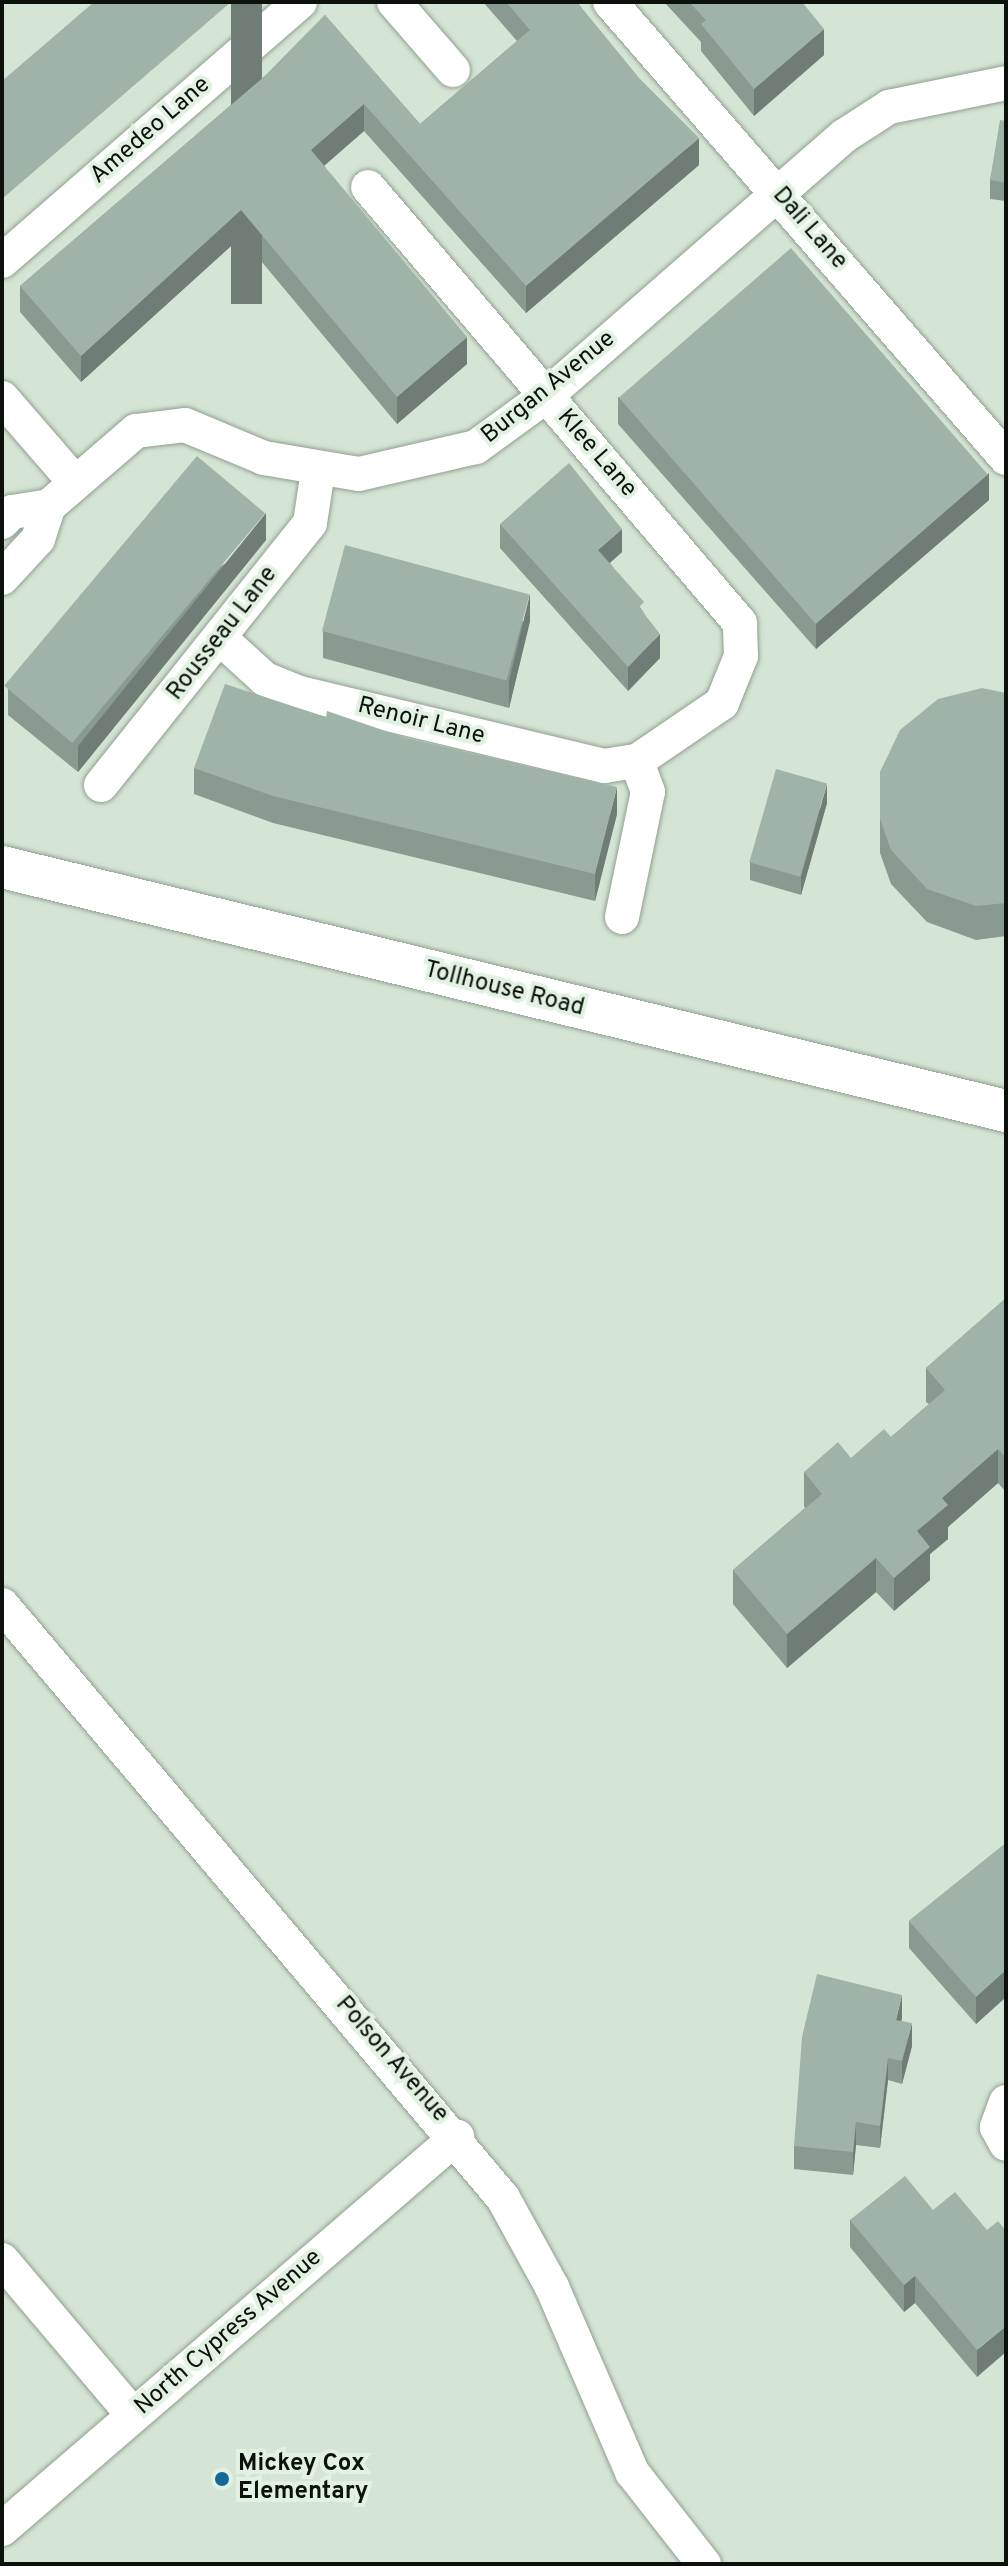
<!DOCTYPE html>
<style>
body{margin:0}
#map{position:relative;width:1008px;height:2566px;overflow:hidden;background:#d5e5d5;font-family:Overpass,sans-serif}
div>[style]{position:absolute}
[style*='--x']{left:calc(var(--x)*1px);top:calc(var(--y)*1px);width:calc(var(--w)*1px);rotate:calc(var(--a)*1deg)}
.roads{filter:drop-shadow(0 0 2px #919f91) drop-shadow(0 0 2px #919f91)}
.minor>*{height:34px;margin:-17px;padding:0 17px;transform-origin:17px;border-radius:17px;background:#fff}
.tertiary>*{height:42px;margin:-21px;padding:0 21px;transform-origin:21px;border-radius:21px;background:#fff}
.wall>*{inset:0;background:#899a91}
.shaded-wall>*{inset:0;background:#6f7d76;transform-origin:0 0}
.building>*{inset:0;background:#9fb3a9;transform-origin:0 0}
.dots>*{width:22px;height:22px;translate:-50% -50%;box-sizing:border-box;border:4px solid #e2f2e2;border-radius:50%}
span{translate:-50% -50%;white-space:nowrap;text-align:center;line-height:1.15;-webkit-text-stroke:8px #e2f2e2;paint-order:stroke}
.street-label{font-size:24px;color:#0c110c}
.poi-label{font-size:24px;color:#0c110c;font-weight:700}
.left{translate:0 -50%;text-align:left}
.frame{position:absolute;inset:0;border:4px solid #0c110c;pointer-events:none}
</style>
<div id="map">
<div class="roads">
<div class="minor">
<div style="--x:394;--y:2;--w:90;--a:49.1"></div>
<div style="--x:610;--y:2;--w:604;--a:49.03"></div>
<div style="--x:2;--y:261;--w:395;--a:-41"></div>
<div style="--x:2;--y:398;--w:110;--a:49.1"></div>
<div style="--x:2;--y:522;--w:14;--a:-45"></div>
<div style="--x:12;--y:512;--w:37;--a:-9"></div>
<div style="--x:2;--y:578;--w:53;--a:-47.3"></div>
<div style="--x:38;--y:539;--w:35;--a:-72"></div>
<div style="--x:49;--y:506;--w:115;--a:-40.8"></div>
<div style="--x:136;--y:431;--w:49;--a:-7"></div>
<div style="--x:185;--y:425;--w:86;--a:22.7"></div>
<div style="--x:264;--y:458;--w:96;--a:9.6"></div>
<div style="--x:359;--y:474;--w:120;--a:-13"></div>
<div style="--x:476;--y:447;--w:87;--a:-36.1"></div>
<div style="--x:546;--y:396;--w:395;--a:-41.1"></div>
<div style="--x:844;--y:136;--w:54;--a:-32.8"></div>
<div style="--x:889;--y:107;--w:119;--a:-11.6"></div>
<div style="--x:221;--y:639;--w:59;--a:42.3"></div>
<div style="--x:265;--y:679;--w:38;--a:22"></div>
<div style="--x:300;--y:693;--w:313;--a:13.5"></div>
<div style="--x:604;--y:766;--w:33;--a:-9"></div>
<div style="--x:637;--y:761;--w:103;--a:-34.3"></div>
<div style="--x:722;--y:703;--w:51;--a:-68"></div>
<div style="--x:741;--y:656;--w:33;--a:-92"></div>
<div style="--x:740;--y:623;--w:573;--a:-130.47"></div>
<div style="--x:101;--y:785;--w:335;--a:-51.4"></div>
<div style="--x:310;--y:523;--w:53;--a:-81.3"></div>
<div style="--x:622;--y:917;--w:128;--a:-78.3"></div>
<div style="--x:648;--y:792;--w:33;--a:-110"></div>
<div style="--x:2;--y:1605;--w:776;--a:49.81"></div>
<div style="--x:503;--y:2198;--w:102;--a:61.2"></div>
<div style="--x:552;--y:2287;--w:202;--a:66.6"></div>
<div style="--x:632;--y:2472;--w:117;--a:52"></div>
<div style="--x:1006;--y:2102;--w:27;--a:110"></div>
<div style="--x:997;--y:2127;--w:19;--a:62"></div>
<div style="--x:2;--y:2260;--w:203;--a:49.8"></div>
<div style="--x:2;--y:2529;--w:601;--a:-40.75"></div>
</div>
<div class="tertiary">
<div style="--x:2;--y:867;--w:1033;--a:13.66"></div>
</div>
</div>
<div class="wall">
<div style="clip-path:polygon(483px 2px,577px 2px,699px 165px,526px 313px,364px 131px,324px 166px,467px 364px,397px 424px,241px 237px,81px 382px,20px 312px,20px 286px,266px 75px,325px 15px,420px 124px,517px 41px)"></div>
<div style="clip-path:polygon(664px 2px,802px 2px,824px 55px,754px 116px,701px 51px,701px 42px)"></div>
<div style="clip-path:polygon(1006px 121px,1006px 201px,990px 199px,990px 180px)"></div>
<div style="clip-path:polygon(618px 397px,989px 500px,816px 649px,618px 424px)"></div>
<div style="clip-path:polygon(500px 524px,622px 552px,610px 563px,644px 613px,660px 658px,628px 691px,500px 548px)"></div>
<div style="clip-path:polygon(266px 540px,78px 772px,8px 715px,8px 689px)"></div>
<div style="clip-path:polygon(530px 621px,509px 708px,323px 658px,323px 631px)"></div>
<div style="clip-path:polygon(1006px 693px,1006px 936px,976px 940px,927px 922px,891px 884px,880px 853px,880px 772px)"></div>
<div style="clip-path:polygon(194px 768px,617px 814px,595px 901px,273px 823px,194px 794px)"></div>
<div style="clip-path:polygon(827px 803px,801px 895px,750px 880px,750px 862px)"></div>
<div style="clip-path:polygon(1006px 1298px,1006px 1492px,998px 1483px,948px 1527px,948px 1539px,930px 1554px,930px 1580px,894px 1611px,876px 1592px,787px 1668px,733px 1604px,733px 1570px,805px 1508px,804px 1506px,804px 1472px,851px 1458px,891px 1437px,929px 1404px,926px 1402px,926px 1368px)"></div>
<div style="clip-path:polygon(1006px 1843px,1006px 1997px,976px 2024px,909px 1948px,909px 1921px)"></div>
<div style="clip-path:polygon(902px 2018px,901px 2021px,912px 2046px,902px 2084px,888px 2080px,880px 2148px,856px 2145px,853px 2175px,794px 2169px,794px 2146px)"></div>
<div style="clip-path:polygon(933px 2210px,987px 2230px,977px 2377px,915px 2303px,904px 2312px,850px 2247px,850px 2220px)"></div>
</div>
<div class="shaded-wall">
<div style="left:231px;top:2px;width:31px;height:302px"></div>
<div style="clip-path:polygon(824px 29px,824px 55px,754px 116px,754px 89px)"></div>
<div style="clip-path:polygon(364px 104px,364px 131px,311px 177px,311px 150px)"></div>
<div style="clip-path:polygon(699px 138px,699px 165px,526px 313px,526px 286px)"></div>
<div style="clip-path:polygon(241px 210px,241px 237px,81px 382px,81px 356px)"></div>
<div style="clip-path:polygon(467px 337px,467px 364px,397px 424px,397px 397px)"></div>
<div style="clip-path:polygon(989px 473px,989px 500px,816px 649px,816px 622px)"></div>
<div style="clip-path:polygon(266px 513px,266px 540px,78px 772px,78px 746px)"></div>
<div style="clip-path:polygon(622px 529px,622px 552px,598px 573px,598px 550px)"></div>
<div style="clip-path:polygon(530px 594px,530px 621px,509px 708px,509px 681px)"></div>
<div style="clip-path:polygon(660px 634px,660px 658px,628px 691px,628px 667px)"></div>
<div style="clip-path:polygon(827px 784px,827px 803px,801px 895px,801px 877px)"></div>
<div style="clip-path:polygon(617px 787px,617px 814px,595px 901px,595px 874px)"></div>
<div style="clip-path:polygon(998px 1449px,998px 1483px,948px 1527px,948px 1539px,930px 1554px,930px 1580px,894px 1611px,894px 1578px,917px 1531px,942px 1498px)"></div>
<div style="clip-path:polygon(876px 1558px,876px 1592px,787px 1668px,787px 1634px)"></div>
<div style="clip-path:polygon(1006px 1970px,1006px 1997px,976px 2024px,976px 1997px)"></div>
<div style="clip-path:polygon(902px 1995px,902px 2018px,896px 2043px,896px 2020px)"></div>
<div style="clip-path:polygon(912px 2023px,912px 2046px,902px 2084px,902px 2061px)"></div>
<div style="clip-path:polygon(888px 2058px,888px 2080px,880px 2148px,880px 2126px)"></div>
<div style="clip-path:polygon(856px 2122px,856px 2145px,853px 2175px,853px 2152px)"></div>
<div style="clip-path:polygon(915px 2276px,915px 2303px,904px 2312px,904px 2285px)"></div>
<div style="clip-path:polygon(1006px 2326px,1006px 2352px,977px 2377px,977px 2350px)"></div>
</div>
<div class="building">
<div style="clip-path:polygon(94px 2px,231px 2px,2px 199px,2px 81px)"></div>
<div style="clip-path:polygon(506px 2px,577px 2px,640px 79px,699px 138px,526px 286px,364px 104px,311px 150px,467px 337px,397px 397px,241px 210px,81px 356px,20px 286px,266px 75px,325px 15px,420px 124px,530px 30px)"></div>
<div style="clip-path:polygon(689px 2px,802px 2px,824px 29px,754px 89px,701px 24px,706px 20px)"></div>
<div style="clip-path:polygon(1000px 120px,1006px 121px,1006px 183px,990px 180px)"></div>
<div style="left:791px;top:248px;width:300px;height:228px;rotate:49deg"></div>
<div style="left:197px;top:456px;width:89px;height:300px;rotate:40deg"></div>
<div style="clip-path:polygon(569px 463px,622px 529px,598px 550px,644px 602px,639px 607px,660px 634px,628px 667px,500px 524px)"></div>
<div style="left:345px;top:545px;width:191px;height:89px;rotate:15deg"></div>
<div style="clip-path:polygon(225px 684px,326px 717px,327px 711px,406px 738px,617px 787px,595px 874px,273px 796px,194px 768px)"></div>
<div style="clip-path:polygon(982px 688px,1006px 693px,1006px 903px,976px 906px,927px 889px,891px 850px,880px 819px,880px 772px,900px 730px,938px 699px)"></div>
<div style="left:776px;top:769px;width:53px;height:97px;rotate:16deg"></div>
<div style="clip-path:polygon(1006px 1298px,1006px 1458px,998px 1449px,942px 1498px,948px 1505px,917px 1531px,930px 1547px,894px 1578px,876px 1558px,787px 1634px,733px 1570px,822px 1494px,804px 1472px,838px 1442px,851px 1458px,884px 1429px,891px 1437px,945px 1390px,926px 1368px)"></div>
<div style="clip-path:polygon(1006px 1843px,1006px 1970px,976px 1997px,909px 1921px)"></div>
<div style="clip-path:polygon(817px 1974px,902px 1995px,896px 2020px,912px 2023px,902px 2061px,888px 2058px,880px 2126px,856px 2122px,853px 2152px,794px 2146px,802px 2037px)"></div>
<div style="clip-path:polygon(905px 2176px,933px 2210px,955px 2192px,987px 2230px,998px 2221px,1006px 2231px,1006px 2267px,1004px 2269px,1006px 2272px,1006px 2326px,977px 2350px,915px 2276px,904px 2285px,850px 2220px)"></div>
</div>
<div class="dots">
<div style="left:222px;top:2479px;background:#116a9a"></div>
</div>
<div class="street-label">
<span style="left:151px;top:131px;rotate:-41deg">Amedeo Lane</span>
<span style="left:809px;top:229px;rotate:49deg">Dali Lane</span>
<span style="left:549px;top:388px;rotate:-39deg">Burgan Avenue</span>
<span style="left:596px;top:454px;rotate:49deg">Klee Lane</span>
<span style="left:223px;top:634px;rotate:-52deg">Rousseau Lane</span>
<span style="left:421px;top:722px;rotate:14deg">Renoir Lane</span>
<span style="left:504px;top:990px;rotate:14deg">Tollhouse Road</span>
<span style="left:391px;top:2060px;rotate:49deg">Polson Avenue</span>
<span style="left:229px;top:2333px;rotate:-41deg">North Cypress Avenue</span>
</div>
<div class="poi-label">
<span class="left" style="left:238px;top:2479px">Mickey Cox<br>Elementary</span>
</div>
<div class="frame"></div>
</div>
